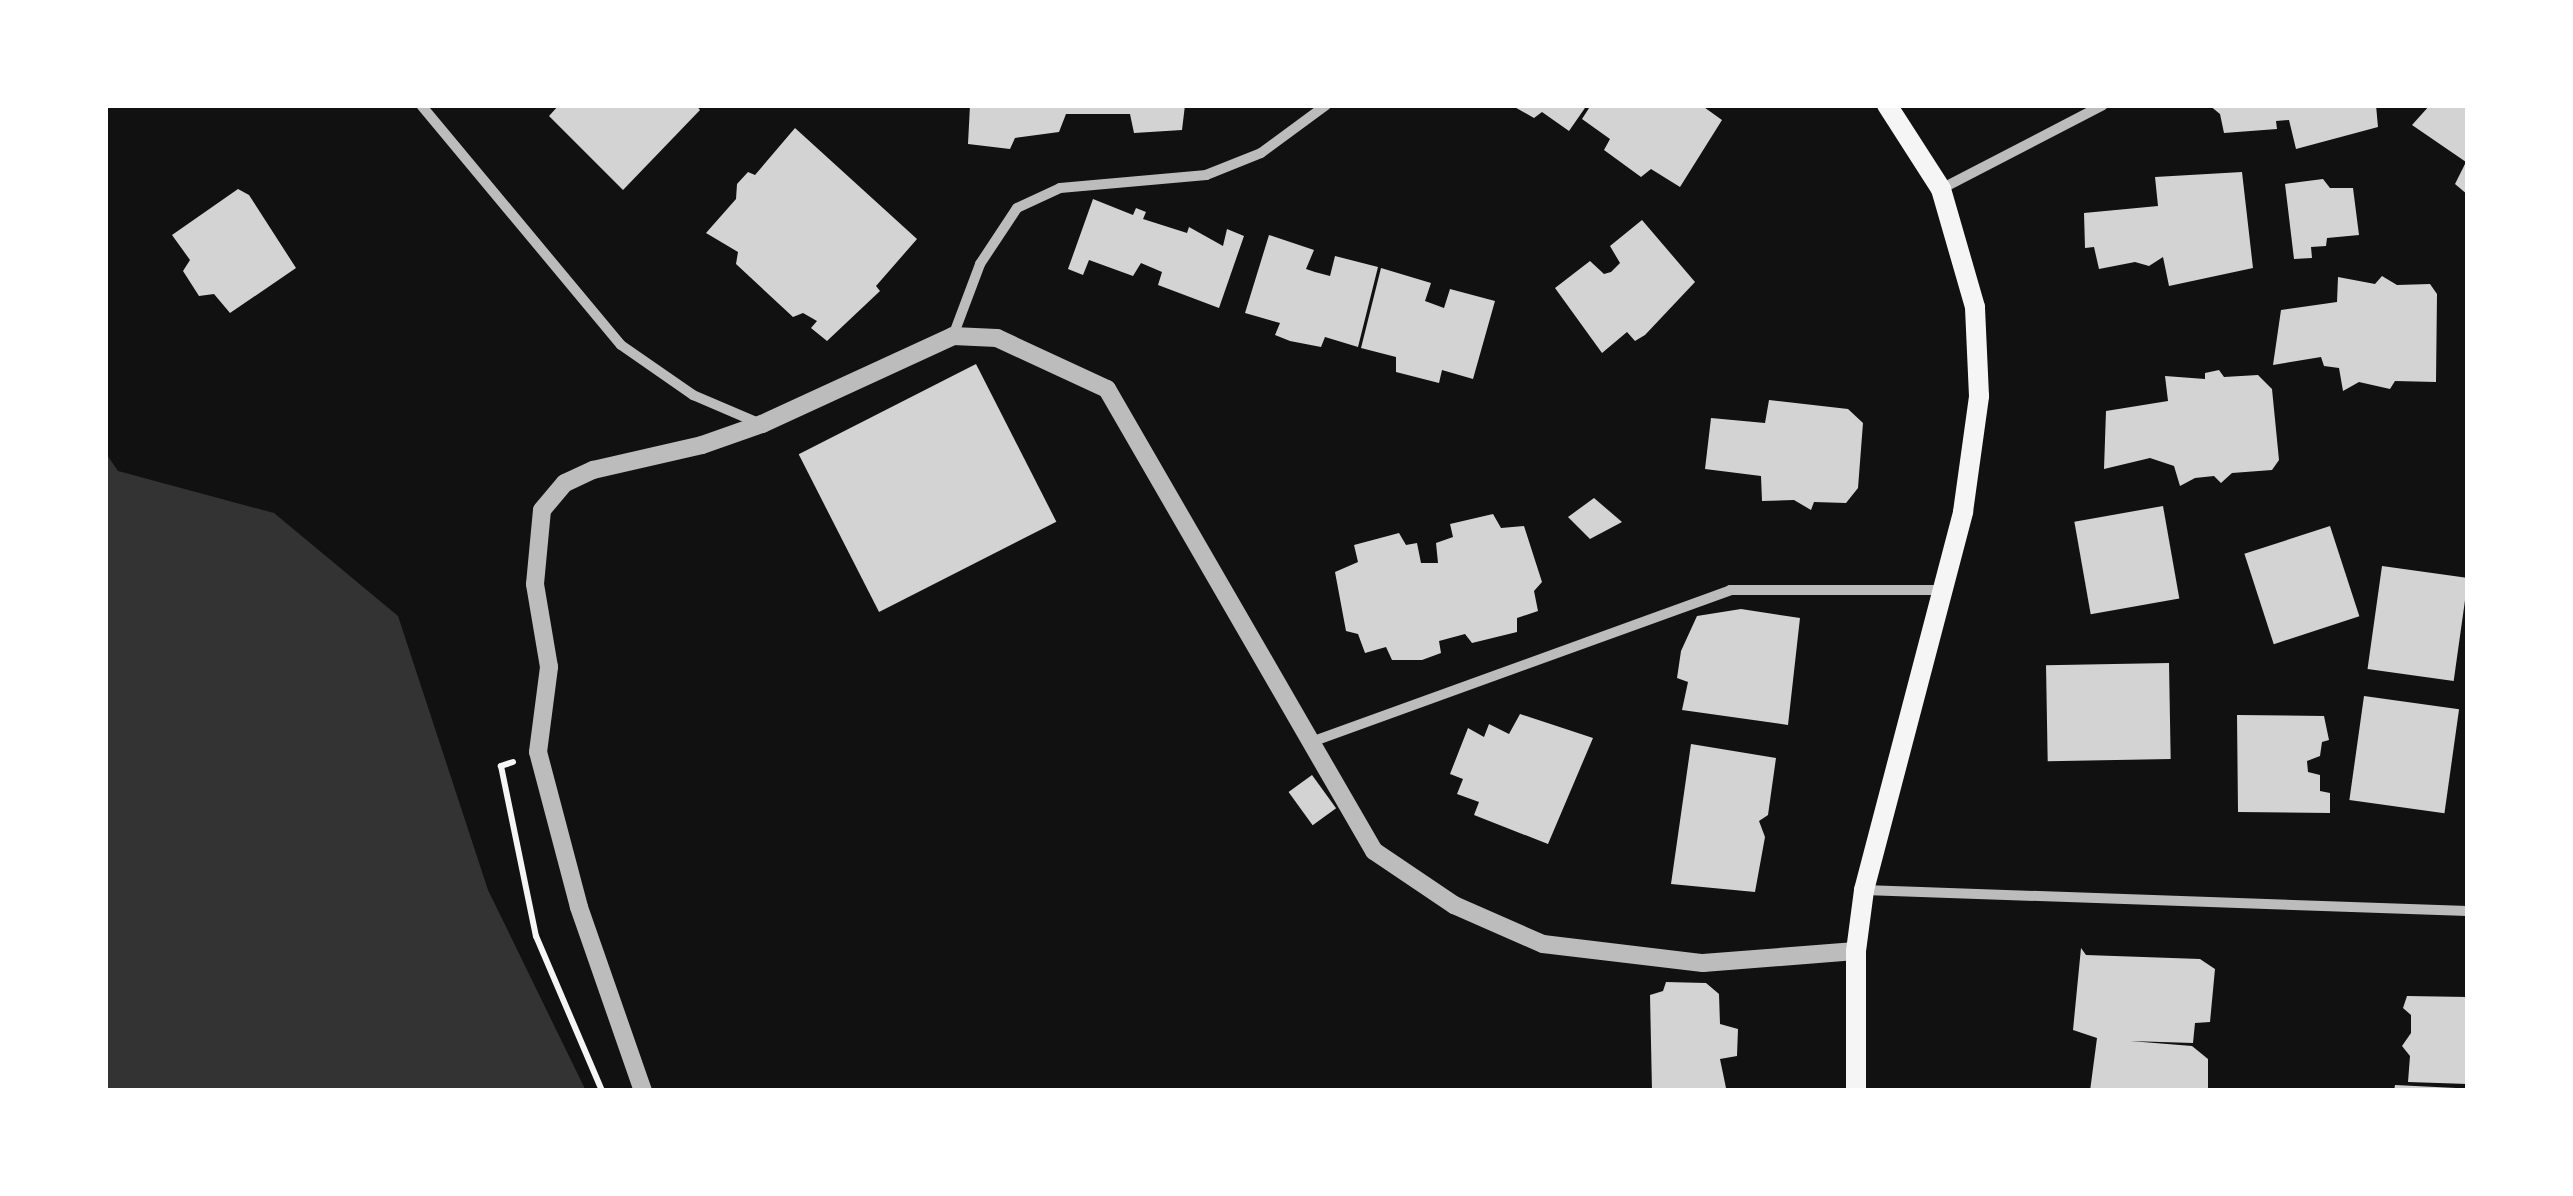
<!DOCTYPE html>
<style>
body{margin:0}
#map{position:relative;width:2573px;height:1196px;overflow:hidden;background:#111;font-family:"IBM Plex Serif",serif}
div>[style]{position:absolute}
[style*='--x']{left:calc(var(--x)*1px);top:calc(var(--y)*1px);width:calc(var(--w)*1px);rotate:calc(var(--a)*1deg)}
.water>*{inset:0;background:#333}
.building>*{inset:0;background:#d3d3d3;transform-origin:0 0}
.path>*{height:6px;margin:-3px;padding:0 3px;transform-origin:3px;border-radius:3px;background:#f5f5f5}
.minor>*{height:10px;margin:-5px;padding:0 5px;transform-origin:5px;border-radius:5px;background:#bcbcbc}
.tertiary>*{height:18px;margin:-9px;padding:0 9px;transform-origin:9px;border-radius:9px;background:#bcbcbc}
.secondary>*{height:20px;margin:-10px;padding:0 10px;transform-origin:10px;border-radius:10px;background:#f5f5f5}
span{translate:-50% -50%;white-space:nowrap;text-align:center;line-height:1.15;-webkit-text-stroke:10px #fff;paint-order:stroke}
.frame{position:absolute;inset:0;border:108px solid #fff;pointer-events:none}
</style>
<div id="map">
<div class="water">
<div style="clip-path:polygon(105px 452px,118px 471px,274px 513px,398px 616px,488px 890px,586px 1091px,105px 1091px)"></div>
</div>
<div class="building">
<div style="clip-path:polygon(559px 105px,696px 105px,700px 110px,623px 190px,549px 116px)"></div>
<div style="clip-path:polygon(970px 105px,1185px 105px,1182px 130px,1134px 133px,1130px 114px,1066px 114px,1059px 132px,1015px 138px,1010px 149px,968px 144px)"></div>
<div style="clip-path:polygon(1511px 105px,1587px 105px,1569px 131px,1542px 112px,1534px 118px)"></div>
<div style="clip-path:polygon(1591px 105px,1701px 105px,1722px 120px,1680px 187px,1651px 169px,1641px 177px,1604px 150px,1610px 139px,1582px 119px)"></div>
<div style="clip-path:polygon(2209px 105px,2376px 105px,2378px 127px,2296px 149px,2289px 120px,2276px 121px,2277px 129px,2224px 133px,2220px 114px)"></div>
<div style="clip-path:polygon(2430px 105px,2468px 105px,2468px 195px,2455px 184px,2466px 162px,2412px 125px)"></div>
<div style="clip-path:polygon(795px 128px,917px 239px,876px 286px,880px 291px,827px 341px,811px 328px,817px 321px,803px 313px,793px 317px,736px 264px,738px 252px,706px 233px,736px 199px,737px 184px,748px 172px,755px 175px)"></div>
<div style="clip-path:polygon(2242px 172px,2253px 268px,2169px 286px,2163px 257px,2149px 266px,2135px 262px,2099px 269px,2094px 247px,2085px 248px,2084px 213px,2158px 206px,2155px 177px)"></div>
<div style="clip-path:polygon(2323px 179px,2330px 188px,2353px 188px,2359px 235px,2327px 238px,2326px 246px,2311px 247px,2312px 258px,2294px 259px,2285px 184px)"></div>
<div style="clip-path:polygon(238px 189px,249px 195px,296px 268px,230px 313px,214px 294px,199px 296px,183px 271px,190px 260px,172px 235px)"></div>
<div style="clip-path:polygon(1093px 199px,1133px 215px,1136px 208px,1146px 212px,1143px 219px,1187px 233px,1189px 227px,1223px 246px,1227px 229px,1244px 236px,1219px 308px,1158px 285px,1162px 272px,1141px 263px,1133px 276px,1089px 260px,1083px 275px,1068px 269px)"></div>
<div style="clip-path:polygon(1642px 220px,1695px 282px,1645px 335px,1635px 341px,1627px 332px,1602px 353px,1555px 288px,1590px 261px,1604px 274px,1611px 272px,1620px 263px,1610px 246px)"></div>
<div style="clip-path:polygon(1269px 235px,1314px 250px,1306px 269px,1315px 272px,1330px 276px,1335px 256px,1378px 267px,1358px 347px,1325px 337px,1321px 347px,1290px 341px,1275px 335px,1280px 323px,1245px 313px)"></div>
<div style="clip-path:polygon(1381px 268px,1431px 283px,1425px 301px,1444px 308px,1450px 289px,1495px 301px,1473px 379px,1442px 370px,1439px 383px,1396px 372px,1396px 357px,1361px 348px)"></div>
<div style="clip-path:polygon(2382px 276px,2397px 285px,2430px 284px,2437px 294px,2436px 382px,2395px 381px,2390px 389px,2359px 382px,2343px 391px,2339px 368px,2324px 366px,2321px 357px,2273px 365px,2281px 310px,2337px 302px,2338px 277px,2375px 284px)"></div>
<div style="left:976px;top:364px;width:177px;height:199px;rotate:63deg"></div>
<div style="clip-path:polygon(2219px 370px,2224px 377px,2258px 375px,2272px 389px,2279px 460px,2272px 470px,2232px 473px,2221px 483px,2214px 476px,2195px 478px,2180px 486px,2174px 466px,2150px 458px,2104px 469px,2106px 411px,2168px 401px,2165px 376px,2205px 379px,2205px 373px)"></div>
<div style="clip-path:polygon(1769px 400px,1848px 409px,1863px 423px,1858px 488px,1846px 503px,1814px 502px,1811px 510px,1794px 500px,1762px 501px,1761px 476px,1705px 469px,1711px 418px,1765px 423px)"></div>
<div style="clip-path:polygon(1594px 498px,1622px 522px,1590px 539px,1568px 517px)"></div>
<div style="left:2163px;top:506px;width:94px;height:90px;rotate:80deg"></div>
<div style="clip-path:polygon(1493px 514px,1501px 528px,1524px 526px,1542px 582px,1534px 591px,1538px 611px,1517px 618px,1517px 632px,1472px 643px,1465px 634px,1439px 641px,1441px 653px,1422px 660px,1392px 660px,1386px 647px,1365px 653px,1358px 634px,1346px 631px,1335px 572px,1358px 562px,1354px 545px,1399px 533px,1406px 545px,1417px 543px,1421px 563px,1438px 563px,1436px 543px,1453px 537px,1450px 524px)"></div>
<div style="left:2330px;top:526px;width:95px;height:90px;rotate:72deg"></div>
<div style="left:2382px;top:566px;width:87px;height:104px;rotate:8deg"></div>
<div style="clip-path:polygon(1741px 609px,1800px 618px,1788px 725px,1682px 710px,1688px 682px,1677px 678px,1681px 651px,1697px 616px)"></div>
<div style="left:2169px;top:663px;width:96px;height:123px;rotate:89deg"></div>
<div style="left:2364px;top:696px;width:96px;height:105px;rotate:8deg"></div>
<div style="clip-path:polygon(1520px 714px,1593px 738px,1548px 844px,1474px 815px,1479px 802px,1457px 794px,1463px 779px,1450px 774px,1468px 728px,1484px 737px,1489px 724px,1509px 734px)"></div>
<div style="clip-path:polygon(2237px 715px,2324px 716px,2329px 740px,2322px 742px,2320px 756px,2307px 761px,2308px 772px,2320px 775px,2320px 791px,2330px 793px,2330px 813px,2238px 812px)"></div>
<div style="clip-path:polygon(1691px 744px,1776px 758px,1768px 815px,1759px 821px,1765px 837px,1755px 892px,1671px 884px)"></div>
<div style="left:1312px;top:775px;width:41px;height:29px;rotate:54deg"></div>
<div style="clip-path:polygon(2081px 948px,2086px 955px,2200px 959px,2215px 969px,2210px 1022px,2195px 1023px,2193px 1043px,2130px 1041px,2192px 1046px,2208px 1059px,2208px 1091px,2090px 1091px,2097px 1038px,2073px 1030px)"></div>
<div style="clip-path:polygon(1666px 982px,1706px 983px,1719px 994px,1720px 1024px,1738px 1029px,1737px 1056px,1720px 1059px,1726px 1088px,1652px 1091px,1650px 995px,1663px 991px)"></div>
<div style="clip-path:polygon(2407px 996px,2468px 997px,2468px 1084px,2408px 1082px,2410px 1056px,2402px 1046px,2411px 1033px,2411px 1015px,2403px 1008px)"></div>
<div style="clip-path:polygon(2395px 1085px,2456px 1088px,2456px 1091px,2394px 1091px)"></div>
</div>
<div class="path">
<div style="--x:513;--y:762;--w:13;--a:162"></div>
<div style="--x:501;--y:766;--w:174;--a:78.4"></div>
<div style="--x:536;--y:936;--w:168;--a:66.9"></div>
</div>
<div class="minor">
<div style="--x:421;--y:105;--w:312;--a:50.2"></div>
<div style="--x:621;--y:345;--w:88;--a:34.8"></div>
<div style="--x:693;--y:395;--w:74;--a:23.1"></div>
<div style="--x:1941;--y:189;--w:182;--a:-27.4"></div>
<div style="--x:953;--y:336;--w:77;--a:-69.4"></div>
<div style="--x:980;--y:264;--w:67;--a:-56.5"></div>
<div style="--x:1017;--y:208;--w:47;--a:-24.9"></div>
<div style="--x:1060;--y:188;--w:147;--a:-5.1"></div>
<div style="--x:1206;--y:175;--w:59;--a:-21.8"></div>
<div style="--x:1261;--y:153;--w:81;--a:-36.4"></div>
<div style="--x:1314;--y:741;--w:443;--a:-19.9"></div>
<div style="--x:1730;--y:590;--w:212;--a:0"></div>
<div style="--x:1864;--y:890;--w:604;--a:1.99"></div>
</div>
<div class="tertiary">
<div style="--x:643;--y:1091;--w:195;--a:-109.2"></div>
<div style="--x:579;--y:907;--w:160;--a:-104.8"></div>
<div style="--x:538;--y:752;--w:86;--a:-82.6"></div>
<div style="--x:549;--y:667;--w:84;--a:-99.6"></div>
<div style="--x:535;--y:584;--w:74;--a:-84.6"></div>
<div style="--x:542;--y:510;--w:35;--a:-50"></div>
<div style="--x:565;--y:483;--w:31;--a:-25"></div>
<div style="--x:593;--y:470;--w:112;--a:-12.9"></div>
<div style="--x:702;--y:445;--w:64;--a:-19.3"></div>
<div style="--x:762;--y:424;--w:210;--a:-24.7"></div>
<div style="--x:953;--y:336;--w:44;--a:2.6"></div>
<div style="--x:997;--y:338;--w:121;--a:24.9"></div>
<div style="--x:1107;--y:389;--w:534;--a:59.98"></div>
<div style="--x:1374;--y:851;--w:97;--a:34"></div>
<div style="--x:1454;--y:905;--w:97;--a:23.7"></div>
<div style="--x:1543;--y:944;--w:161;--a:6.8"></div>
<div style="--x:1703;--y:963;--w:153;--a:-4.5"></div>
</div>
<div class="secondary">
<div style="--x:1856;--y:1091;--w:140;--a:-90"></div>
<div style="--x:1856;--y:951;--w:62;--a:-82.5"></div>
<div style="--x:1864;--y:890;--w:391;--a:-75.3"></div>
<div style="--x:1963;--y:512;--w:117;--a:-82.1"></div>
<div style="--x:1979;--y:396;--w:89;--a:-92.6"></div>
<div style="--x:1975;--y:307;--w:123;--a:-106.1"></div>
<div style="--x:1941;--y:189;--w:100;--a:-122.7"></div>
</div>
<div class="frame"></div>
</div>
